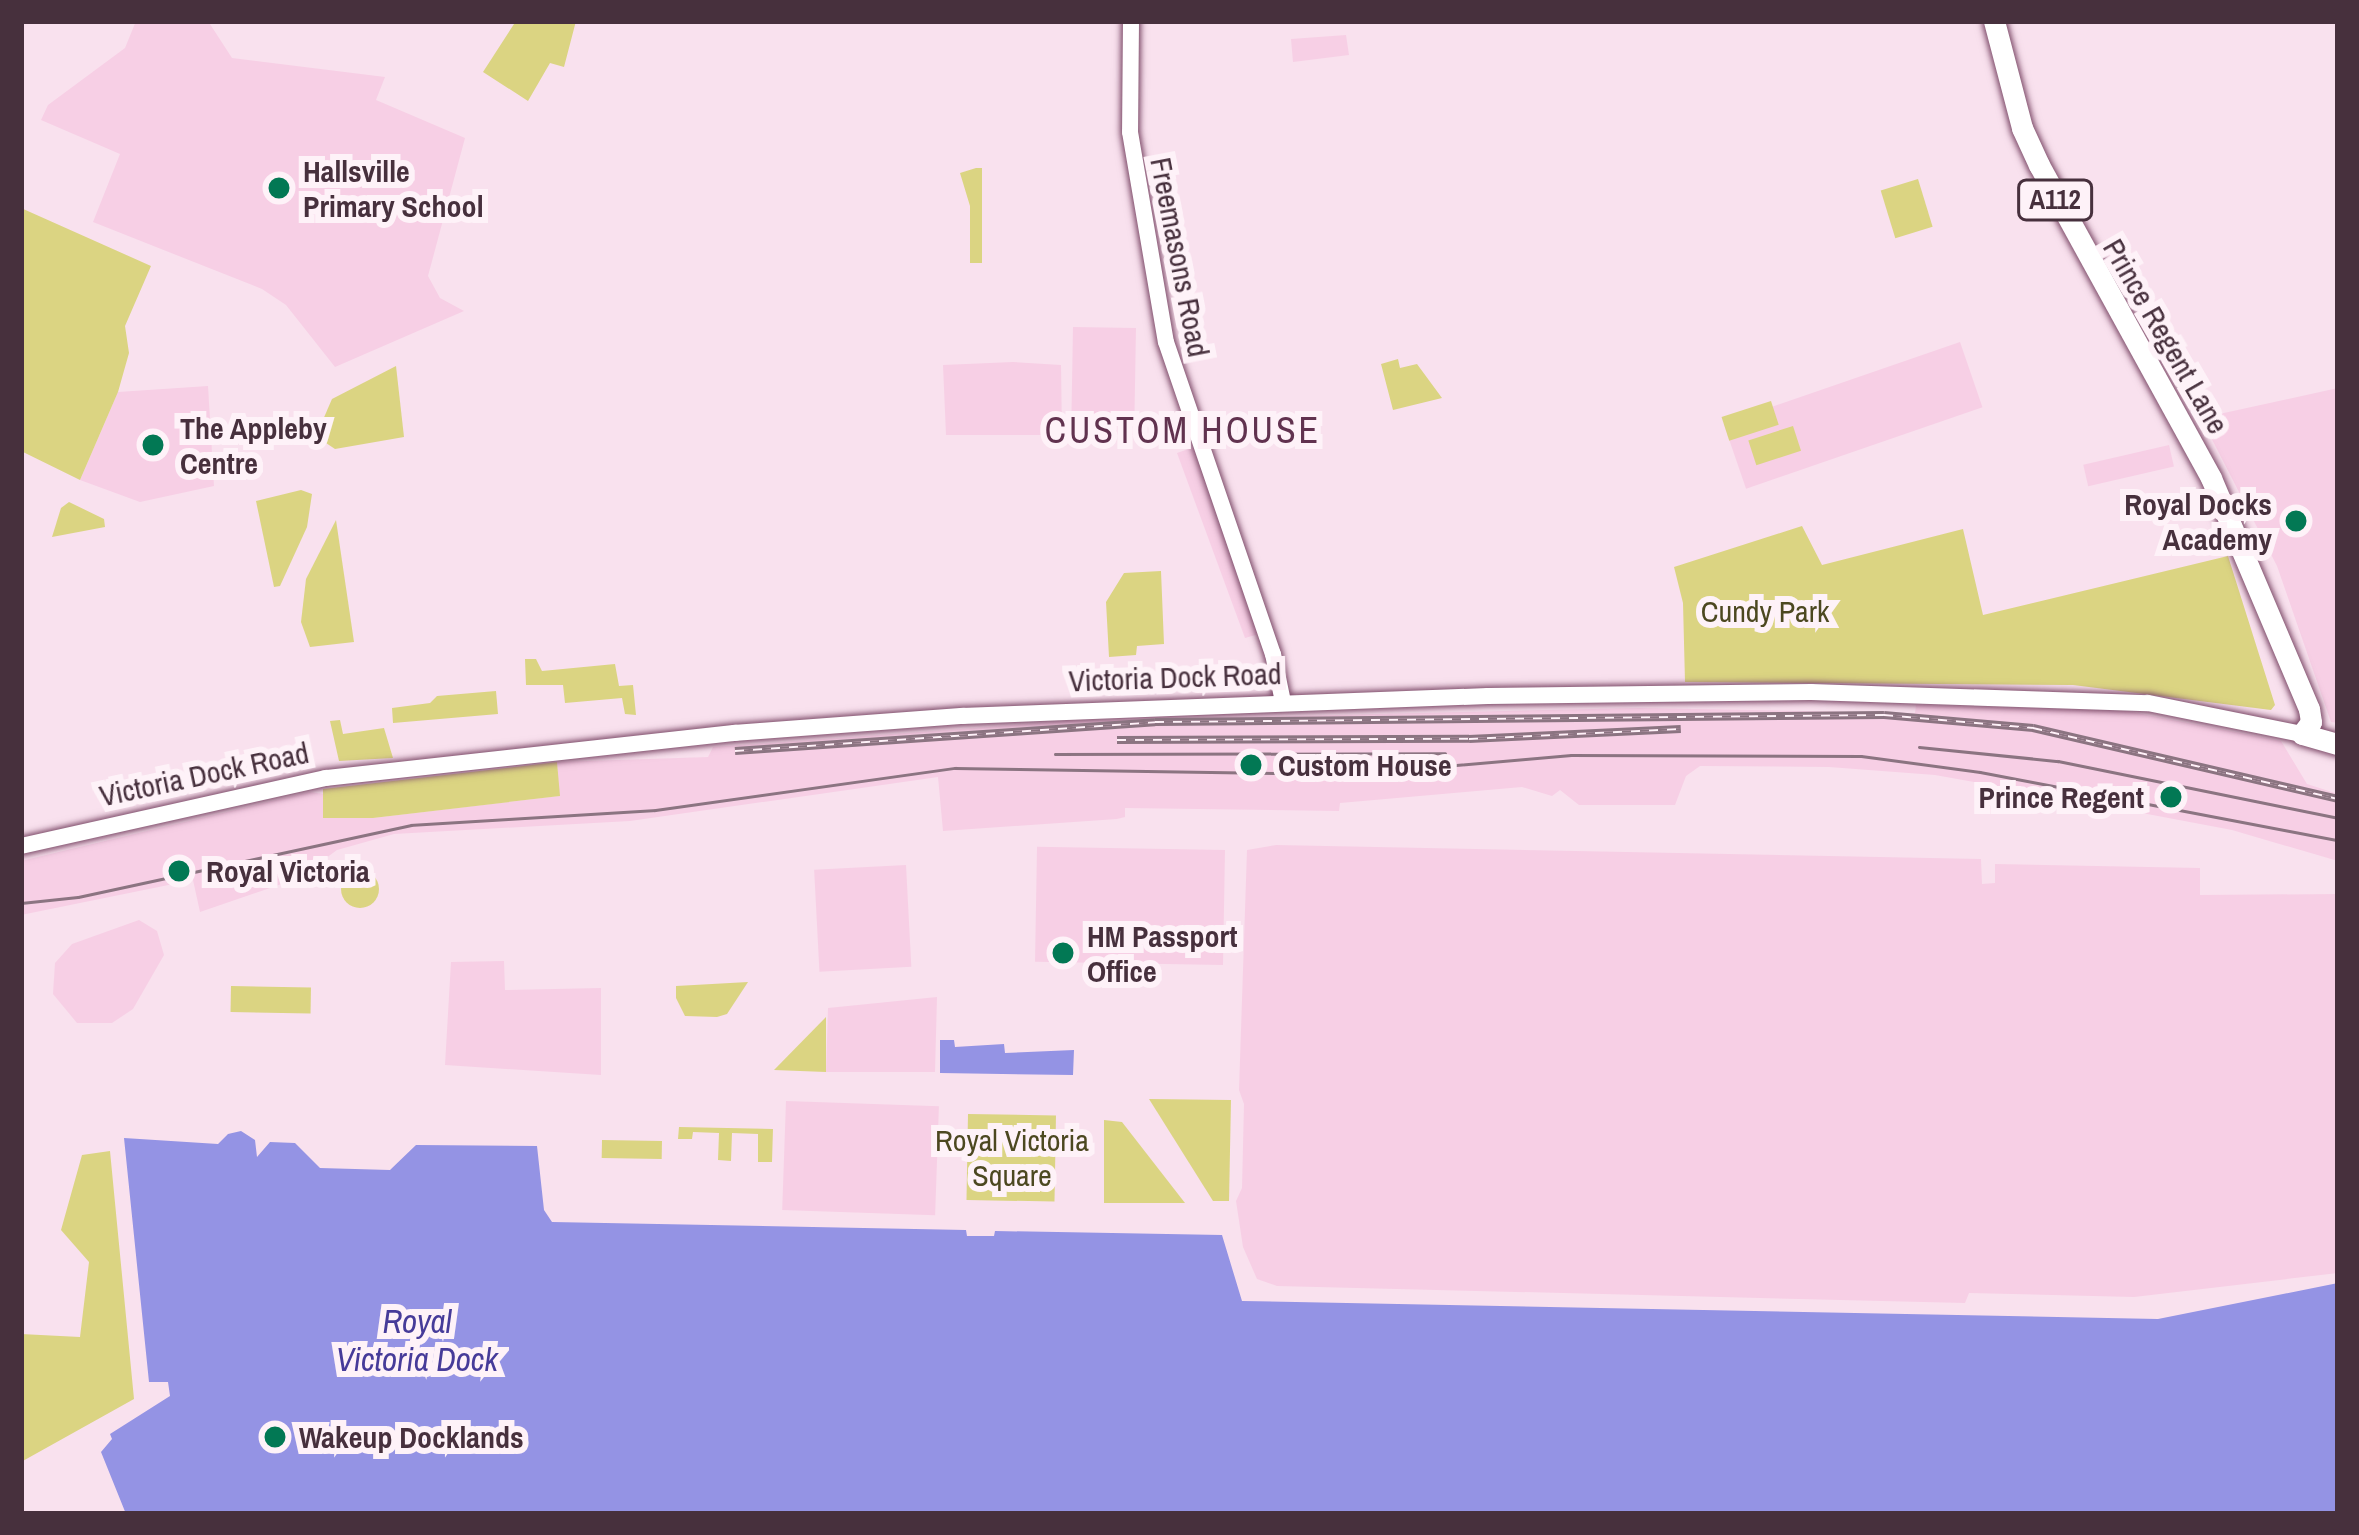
<!DOCTYPE html>
<style>
body{margin:0}
#map{position:relative;width:2359px;height:1535px;overflow:hidden;background:#f9e1ee;font-family:"Archivo Narrow",sans-serif}
div>[style]{position:absolute}
[style*='--x']{left:calc(var(--x)*1px);top:calc(var(--y)*1px);width:calc(var(--w)*1px);rotate:calc(var(--a)*1deg)}
.built>*{inset:0;background:#f7cfe5;transform-origin:0 0}
.green>*{inset:0;background:#dbd482;transform-origin:0 0}
.round{border-radius:50%}
.water>*{inset:0;background:#9493e4}
.roads{filter:drop-shadow(0 0 3px #7e4c6a) drop-shadow(0 0 3px #7e4c6a)}
.tertiary>*{height:16px;margin:-8px;padding:0 8px;transform-origin:8px;border-radius:8px;background:#fff}
.primary>*{height:21px;margin:-10.5px;padding:0 10.5px;transform-origin:10.5px;border-radius:10.5px;background:#fff}
.tram>*{height:3px;margin:-1.5px;padding:0 1.5px;transform-origin:1.5px;border-radius:1.5px;background:#8b7481}
.rail>*{height:8px;margin-top:-4px;transform-origin:0;background:repeating-linear-gradient(90deg,#fef2f8 0 9px,#8b7481 0 18px);box-sizing:border-box;border-block:3px solid #8b7481}
.dots>*{width:33px;height:33px;translate:-50% -50%;box-sizing:border-box;border:6px solid #fef2f8;border-radius:50%}
span{translate:-50% -50%;white-space:nowrap;text-align:center;line-height:1.15;-webkit-text-stroke:12px #fef2f8;paint-order:stroke}
.shield-label span{padding:3px 9px;background:#fef2f8;border:3px solid;border-radius:9px;-webkit-text-stroke-width:0}
.shield-label{font-size:27px;color:#47303d;font-weight:700}
.poi-label{font-size:30px;color:#47303d;font-weight:700}
.left{translate:0 -50%;text-align:left}
.right{translate:-100% -50%;text-align:right}
.street-label{font-size:30px;color:#47303d}
.park-label{font-size:30px;color:#4c4820}
.water-label{font-size:33px;color:#463b99;font-style:italic}
.quarter-label{font-size:36px;color:#61324f;letter-spacing:3px}
.frame{position:absolute;inset:0;border:24px solid #47303d;pointer-events:none}
</style>
<div id="map">
<div class="built">
<div style="clip-path:polygon(136px 21px,208px 21px,232px 58px,385px 77px,376px 100px,465px 138px,428px 276px,440px 298px,464px 311px,335px 367px,286px 305px,262px 289px,93px 222px,120px 154px,41px 120px,48px 105px,125px 48px)"></div>
<div style="clip-path:polygon(1346px 35px,1349px 55px,1293px 62px,1291px 39px)"></div>
<div style="left:1073px;top:327px;width:63px;height:107px;rotate:1deg"></div>
<div style="left:1960px;top:342px;width:69px;height:250px;rotate:71deg"></div>
<div style="clip-path:polygon(1013px 362px,1061px 365px,1062px 435px,946px 435px,943px 365px)"></div>
<div style="clip-path:polygon(208px 386px,214px 486px,140px 502px,80px 480px,118px 392px)"></div>
<div style="clip-path:polygon(2338px 388px,2338px 723px,2331px 722px,2277px 566px,2201px 418px)"></div>
<div style="left:2169px;top:445px;width:22px;height:88px;rotate:77deg"></div>
<div style="clip-path:polygon(1194px 447px,1259px 634px,1245px 638px,1177px 453px)"></div>
<div style="clip-path:polygon(1916px 705px,2126px 711px,2281px 741px,2307px 784px,2338px 794px,2338px 861px,2232px 830px,2052px 796px,1935px 775px,1829px 767px,1700px 766px,1686px 776px,1675px 805px,1579px 805px,1560px 790px,1552px 796px,1522px 787px,1340px 803px,1339px 811px,1125px 808px,1125px 817px,1117px 819px,943px 831px,938px 777px,630px 821px,394px 834px,337px 850px,299px 878px,200px 912px,193px 880px,21px 915px,21px 861px,310px 792px,324px 794px,324px 818px,373px 818px,559px 796px,557px 762px,708px 757px,713px 747px,1068px 721px,1639px 708px,1915px 713px)"></div>
<div style="clip-path:polygon(1276px 845px,1981px 859px,1982px 884px,1995px 883px,1995px 864px,2200px 868px,2200px 895px,2338px 894px,2338px 1273px,2134px 1297px,1969px 1293px,1965px 1303px,1277px 1286px,1257px 1279px,1243px 1247px,1236px 1201px,1242px 1188px,1244px 1104px,1239px 1090px,1247px 850px)"></div>
<div style="left:1225px;top:850px;width:115px;height:188px;rotate:91deg"></div>
<div style="left:906px;top:865px;width:102px;height:92px;rotate:87deg"></div>
<div style="clip-path:polygon(139px 920px,157px 931px,164px 955px,133px 1009px,112px 1023px,77px 1023px,53px 994px,55px 963px,72px 944px)"></div>
<div style="clip-path:polygon(504px 961px,505px 990px,601px 988px,601px 1075px,445px 1065px,451px 962px)"></div>
<div style="clip-path:polygon(937px 997px,935px 1072px,826px 1072px,828px 1008px)"></div>
<div style="left:786px;top:1101px;width:153px;height:109px;rotate:2deg"></div>
</div>
<div class="green">
<div style="clip-path:polygon(516px 21px,576px 21px,564px 67px,550px 63px,528px 101px,483px 72px)"></div>
<div style="clip-path:polygon(976px 168px,982px 168px,982px 263px,970px 263px,970px 206px,960px 173px)"></div>
<div style="left:1918px;top:179px;width:50px;height:39px;rotate:73deg"></div>
<div style="clip-path:polygon(21px 208px,151px 266px,125px 326px,129px 353px,118px 392px,80px 480px,21px 451px)"></div>
<div style="clip-path:polygon(1398px 359px,1400px 368px,1417px 364px,1442px 398px,1393px 410px,1381px 364px)"></div>
<div style="clip-path:polygon(396px 366px,404px 437px,335px 449px,326px 443px,322px 422px,332px 399px)"></div>
<div style="left:1771px;top:401px;width:25px;height:52px;rotate:72deg"></div>
<div style="left:1793px;top:426px;width:26px;height:47px;rotate:72deg"></div>
<div style="clip-path:polygon(301px 490px,312px 494px,307px 527px,280px 586px,274px 587px,256px 501px)"></div>
<div style="clip-path:polygon(69px 502px,104px 519px,105px 527px,52px 537px,61px 508px)"></div>
<div style="clip-path:polygon(336px 520px,354px 642px,310px 647px,301px 622px,306px 579px)"></div>
<div style="clip-path:polygon(1802px 526px,1822px 565px,1963px 529px,1983px 615px,2228px 556px,2275px 705px,2271px 710px,2073px 685px,1685px 682px,1683px 603px,1674px 567px)"></div>
<div style="clip-path:polygon(1161px 571px,1164px 644px,1137px 646px,1136px 655px,1109px 657px,1106px 602px,1124px 573px)"></div>
<div style="clip-path:polygon(525px 659px,536px 659px,542px 671px,615px 664px,619px 686px,633px 685px,636px 715px,625px 714px,622px 698px,565px 703px,563px 685px,526px 685px)"></div>
<div style="clip-path:polygon(496px 691px,498px 714px,393px 723px,392px 708px,430px 703px,437px 696px)"></div>
<div style="clip-path:polygon(340px 720px,343px 734px,384px 728px,393px 758px,339px 761px,330px 721px)"></div>
<div style="clip-path:polygon(557px 762px,560px 796px,373px 818px,323px 818px,323px 789px)"></div>
<div class="round" style="left:341px;top:870px;width:38px;height:38px"></div>
<div style="clip-path:polygon(748px 982px,727px 1014px,717px 1017px,685px 1016px,676px 998px,676px 986px)"></div>
<div style="left:231px;top:986px;width:80px;height:26px;rotate:1deg"></div>
<div style="clip-path:polygon(826px 1017px,826px 1072px,774px 1070px)"></div>
<div style="clip-path:polygon(1149px 1099px,1231px 1100px,1229px 1201px,1213px 1201px)"></div>
<div style="left:968px;top:1114px;width:88px;height:86px;rotate:1deg"></div>
<div style="clip-path:polygon(1104px 1120px,1122px 1122px,1185px 1203px,1104px 1203px)"></div>
<div style="clip-path:polygon(679px 1127px,773px 1129px,772px 1162px,758px 1162px,758px 1134px,732px 1133px,731px 1161px,718px 1160px,719px 1133px,693px 1132px,692px 1139px,678px 1139px)"></div>
<div style="left:602px;top:1140px;width:60px;height:18px;rotate:1deg"></div>
<div style="clip-path:polygon(110px 1151px,134px 1399px,21px 1462px,21px 1334px,80px 1337px,89px 1262px,61px 1230px,82px 1155px)"></div>
</div>
<div class="water">
<div style="clip-path:polygon(940px 1040px,954px 1040px,955px 1047px,1004px 1044px,1005px 1053px,1074px 1050px,1073px 1075px,940px 1073px)"></div>
<div style="clip-path:polygon(241px 1131px,255px 1140px,257px 1157px,270px 1142px,295px 1143px,320px 1168px,390px 1170px,416px 1145px,537px 1146px,544px 1210px,552px 1222px,966px 1230px,967px 1236px,994px 1236px,995px 1231px,1222px 1235px,1242px 1301px,2158px 1319px,2338px 1283px,2338px 1514px,126px 1514px,101px 1452px,112px 1439px,110px 1434px,170px 1396px,168px 1382px,149px 1382px,124px 1138px,218px 1144px,228px 1134px)"></div>
</div>
<div class="roads">
<div class="tertiary">
<div style="--x:1131;--y:21;--w:111;--a:90.5"></div>
<div style="--x:1130;--y:132;--w:213;--a:80.3"></div>
<div style="--x:1166;--y:342;--w:330;--a:71.1"></div>
<div style="--x:1273;--y:654;--w:49;--a:78.2"></div>
<div style="--x:21;--y:846;--w:312;--a:-12.6"></div>
<div style="--x:326;--y:778;--w:411;--a:-6.3"></div>
<div style="--x:735;--y:733;--w:228;--a:-4.3"></div>
<div style="--x:962;--y:716;--w:526;--a:-2.18"></div>
<div style="--x:1488;--y:696;--w:323;--a:-0.7"></div>
<div style="--x:1811;--y:692;--w:337;--a:1.9"></div>
<div style="--x:2148;--y:703;--w:157;--a:11.4"></div>
</div>
<div class="primary">
<div style="--x:1994;--y:21;--w:111;--a:75.3"></div>
<div style="--x:2022;--y:128;--w:41;--a:65.3"></div>
<div style="--x:2039;--y:165;--w:357;--a:61.2"></div>
<div style="--x:2211;--y:478;--w:251;--a:67"></div>
<div style="--x:2309;--y:709;--w:13;--a:81"></div>
<div style="--x:2311;--y:722;--w:15;--a:127"></div>
<div style="--x:2302;--y:734;--w:37;--a:16"></div>
</div>
</div>
<div class="tram">
<div style="--x:1919;--y:747;--w:140;--a:5.8"></div>
<div style="--x:2058;--y:761;--w:286;--a:11.5"></div>
<div style="--x:1055;--y:754;--w:390;--a:-0.1"></div>
<div style="--x:21;--y:903;--w:57;--a:-6"></div>
<div style="--x:78;--y:897;--w:341;--a:-12.2"></div>
<div style="--x:411;--y:825;--w:244;--a:-3.5"></div>
<div style="--x:655;--y:810;--w:303;--a:-8"></div>
<div style="--x:955;--y:768;--w:399;--a:0.9"></div>
<div style="--x:1354;--y:774;--w:218;--a:-5"></div>
<div style="--x:1571;--y:755;--w:290;--a:0.2"></div>
<div style="--x:1861;--y:756;--w:120;--a:7.7"></div>
<div style="--x:1980;--y:772;--w:364;--a:10.8"></div>
</div>
<div class="rail">
<div style="--x:1117;--y:740;--w:352;--a:-0.2"></div>
<div style="--x:1469;--y:739;--w:212;--a:-2.7"></div>
<div style="--x:735;--y:751;--w:421;--a:-3.9"></div>
<div style="--x:1155;--y:722;--w:729;--a:-0.55"></div>
<div style="--x:1884;--y:715;--w:150;--a:5"></div>
<div style="--x:2033;--y:728;--w:313;--a:13.1"></div>
</div>
<div class="dots">
<div style="left:279px;top:188px;background:#027854"></div>
<div style="left:153px;top:445px;background:#027854"></div>
<div style="left:2296px;top:521px;background:#027854"></div>
<div style="left:1251px;top:765px;background:#027854"></div>
<div style="left:2171px;top:797px;background:#027854"></div>
<div style="left:179px;top:871px;background:#027854"></div>
<div style="left:1063px;top:953px;background:#027854"></div>
<div style="left:275px;top:1437px;background:#027854"></div>
</div>
<div class="shield-label">
<span style="left:2055px;top:200px">A112</span>
</div>
<div class="poi-label">
<span class="left" style="left:303px;top:188px">Hallsville<br>Primary School</span>
<span class="left" style="left:180px;top:445px">The Appleby<br>Centre</span>
<span class="right" style="left:2272px;top:521px">Royal Docks<br>Academy</span>
<span class="left" style="left:1278px;top:765px">Custom House</span>
<span class="right" style="left:2144px;top:797px">Prince Regent</span>
<span class="left" style="left:206px;top:871px">Royal Victoria</span>
<span class="left" style="left:1087px;top:953px">HM Passport<br>Office</span>
<span class="left" style="left:299px;top:1437px">Wakeup Docklands</span>
</div>
<div class="street-label">
<span style="left:1180px;top:257px;rotate:79deg">Freemasons Road</span>
<span style="left:2166px;top:336px;rotate:60deg">Prince Regent Lane</span>
<span style="left:1175px;top:677px;rotate:-2deg">Victoria Dock Road</span>
<span style="left:204px;top:774px;rotate:-12deg">Victoria Dock Road</span>
</div>
<div class="park-label">
<span style="left:1765px;top:611px">Cundy Park</span>
<span style="left:1012px;top:1157px">Royal Victoria<br>Square</span>
</div>
<div class="water-label">
<span style="left:417px;top:1341px">Royal<br>Victoria Dock</span>
</div>
<div class="quarter-label">
<span style="left:1183px;top:431px">CUSTOM HOUSE</span>
</div>
<div class="frame"></div>
</div>
